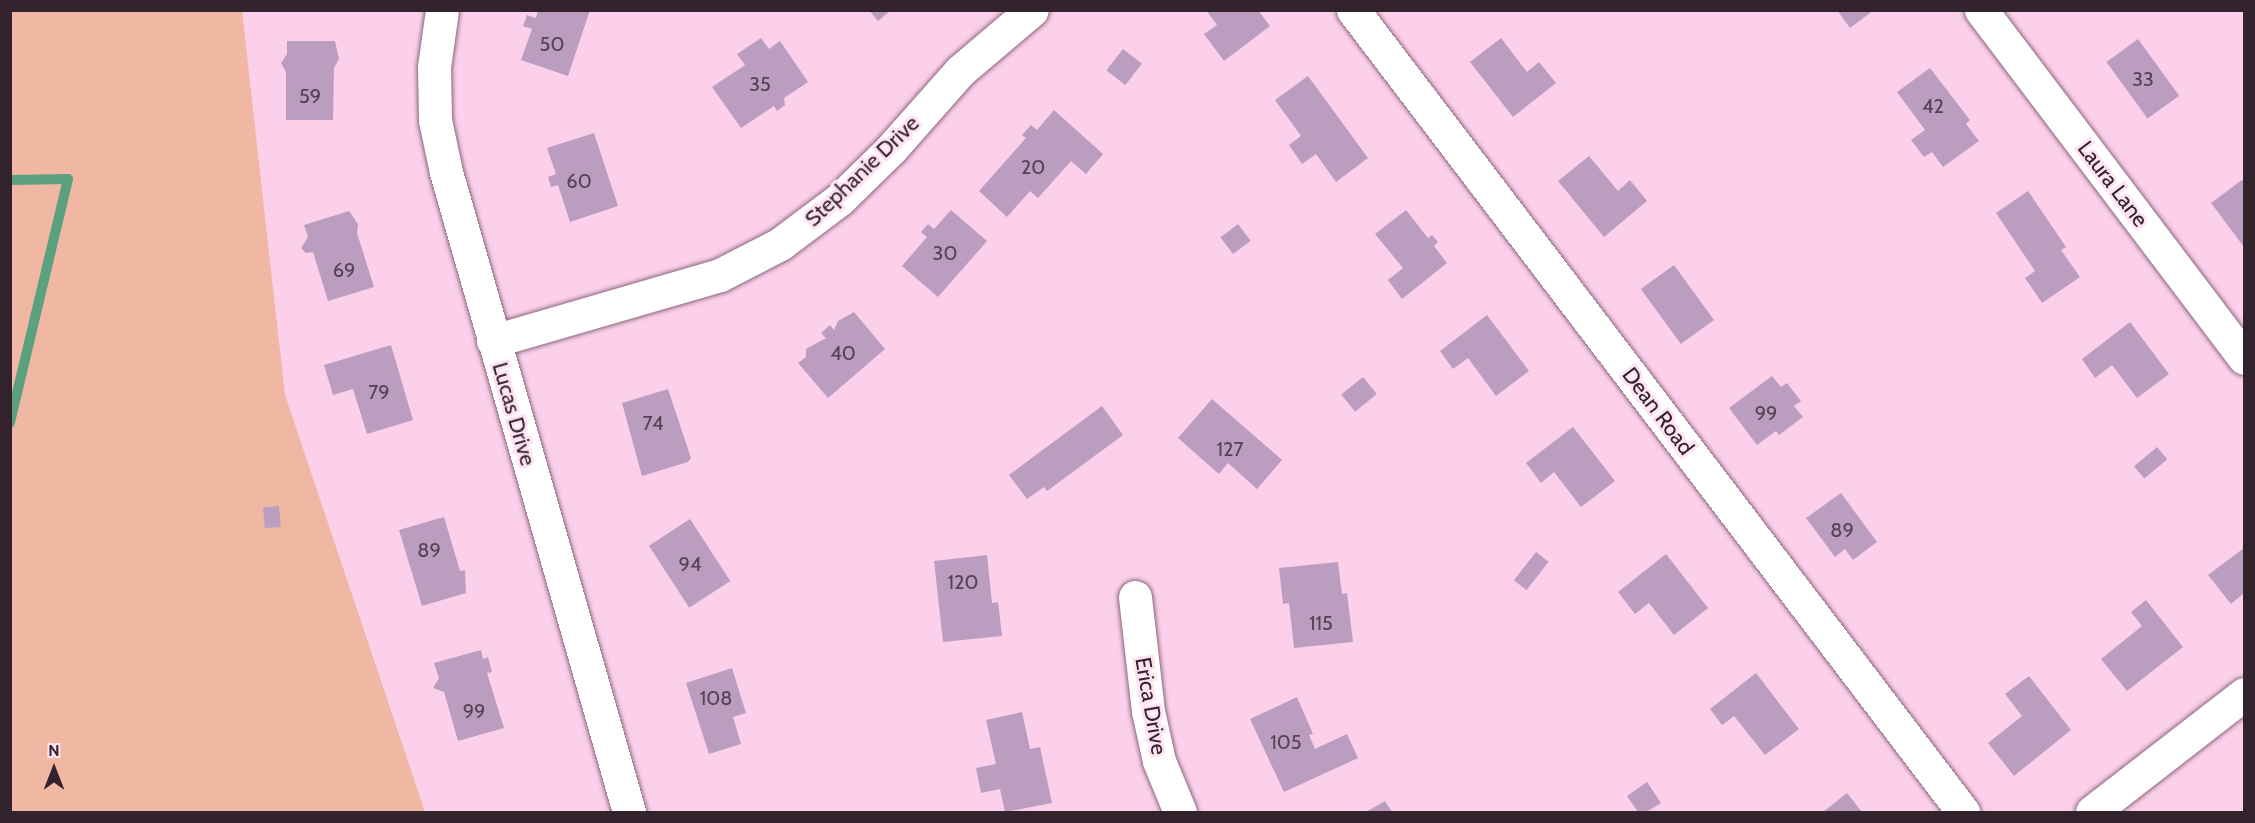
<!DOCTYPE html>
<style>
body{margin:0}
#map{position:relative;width:2255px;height:823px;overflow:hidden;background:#fcd0eb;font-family:Cabin,sans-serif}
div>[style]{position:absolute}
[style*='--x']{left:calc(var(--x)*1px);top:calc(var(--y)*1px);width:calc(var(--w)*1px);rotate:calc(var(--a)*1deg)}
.green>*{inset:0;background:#f0b7a2}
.stream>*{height:10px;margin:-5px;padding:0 5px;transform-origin:5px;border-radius:5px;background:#5ca17f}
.building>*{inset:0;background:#bb9dc0;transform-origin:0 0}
.roads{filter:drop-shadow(0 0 2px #8c667e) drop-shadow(0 0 2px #8c667e)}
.street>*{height:33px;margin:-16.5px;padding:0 16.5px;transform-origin:16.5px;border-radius:16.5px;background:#fff}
span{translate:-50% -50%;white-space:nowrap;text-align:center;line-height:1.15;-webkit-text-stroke:6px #fee3f3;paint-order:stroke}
.number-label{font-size:20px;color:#554252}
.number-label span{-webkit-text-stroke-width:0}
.street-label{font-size:22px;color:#33232d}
.frame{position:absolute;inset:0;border:12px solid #33232d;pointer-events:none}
.north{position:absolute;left:24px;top:739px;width:60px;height:60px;-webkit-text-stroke:4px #fee3f3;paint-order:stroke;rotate:0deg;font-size:16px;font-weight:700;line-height:24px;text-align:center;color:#33232d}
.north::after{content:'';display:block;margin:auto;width:21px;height:27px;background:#33232d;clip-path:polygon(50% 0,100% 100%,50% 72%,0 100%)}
</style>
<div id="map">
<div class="green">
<div style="clip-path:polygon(10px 11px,242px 11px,285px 395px,425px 812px,11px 812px)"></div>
</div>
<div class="stream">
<div style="--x:10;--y:180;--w:58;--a:-1"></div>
<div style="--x:68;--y:179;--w:251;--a:103.4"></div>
</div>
<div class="building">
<div style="clip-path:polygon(538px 10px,590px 10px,568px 76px,521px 60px,532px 29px,523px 26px,527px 15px,536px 18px)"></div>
<div style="clip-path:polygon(869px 10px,891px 10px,878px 21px)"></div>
<div style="clip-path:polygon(1206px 10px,1258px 10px,1270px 26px,1224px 61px,1204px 34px,1217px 25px)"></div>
<div style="clip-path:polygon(1837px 10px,1874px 10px,1850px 28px)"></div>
<div style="clip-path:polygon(761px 38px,769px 49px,780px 41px,808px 82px,784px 98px,785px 105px,777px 111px,774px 106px,741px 128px,712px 87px,745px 65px,737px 54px)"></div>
<div style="clip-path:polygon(1501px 38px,1527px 72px,1539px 62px,1556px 83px,1513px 117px,1470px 62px)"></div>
<div style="left:2138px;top:39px;width:70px;height:39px;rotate:54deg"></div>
<div style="clip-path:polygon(287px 41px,335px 41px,339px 59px,334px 68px,333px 120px,286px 120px,286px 72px,281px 63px,287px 54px)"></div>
<div style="left:1123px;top:49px;width:24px;height:27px;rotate:38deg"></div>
<div style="clip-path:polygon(1930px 68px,1970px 120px,1966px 124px,1979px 141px,1943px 167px,1932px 152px,1924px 157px,1911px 140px,1925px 130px,1897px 92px)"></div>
<div style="clip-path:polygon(1308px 76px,1368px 158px,1336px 182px,1316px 154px,1302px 164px,1289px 145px,1301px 136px,1275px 100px)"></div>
<div style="clip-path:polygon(1054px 110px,1103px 154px,1086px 174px,1071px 161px,1038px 198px,1030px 191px,1007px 217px,979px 191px,1026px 138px,1022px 135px,1031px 125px,1037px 130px)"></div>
<div style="clip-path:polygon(594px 133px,618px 206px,570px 222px,558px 185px,551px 187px,548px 177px,556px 174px,547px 148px)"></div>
<div style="clip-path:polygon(1589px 156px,1618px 191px,1630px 180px,1647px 201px,1604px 237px,1558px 181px)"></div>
<div style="clip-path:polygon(2242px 180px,2244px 183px,2244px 247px,2211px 203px)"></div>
<div style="clip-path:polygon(2028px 191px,2066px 247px,2061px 250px,2080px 277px,2042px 303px,2025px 278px,2035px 271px,1996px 213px)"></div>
<div style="clip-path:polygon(951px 210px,987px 241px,938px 297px,902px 266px,927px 237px,921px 232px,928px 224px,934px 229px)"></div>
<div style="clip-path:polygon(1406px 210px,1428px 238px,1432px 235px,1438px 242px,1434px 246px,1447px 263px,1402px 299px,1388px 280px,1403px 268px,1375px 234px)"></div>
<div style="clip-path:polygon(349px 211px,358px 224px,357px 233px,374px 287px,328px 301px,313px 252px,306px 253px,301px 248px,308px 237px,304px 225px)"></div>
<div style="left:1238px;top:224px;width:21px;height:22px;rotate:53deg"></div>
<div style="left:1674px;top:265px;width:68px;height:41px;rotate:54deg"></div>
<div style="clip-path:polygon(854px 312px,885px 349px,828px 398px,798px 363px,806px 357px,806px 349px,826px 338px,821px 333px,830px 325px,834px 330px,838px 321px)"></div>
<div style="clip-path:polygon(1487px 315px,1529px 371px,1496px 396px,1468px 358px,1453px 369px,1440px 351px)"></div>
<div style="clip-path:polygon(2130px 322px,2169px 374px,2137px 398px,2112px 365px,2095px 378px,2082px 359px)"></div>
<div style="clip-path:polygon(391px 345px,413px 420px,367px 434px,353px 389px,333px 395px,324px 365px)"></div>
<div style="clip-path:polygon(1772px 376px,1781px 387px,1787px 383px,1801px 401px,1794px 406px,1803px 417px,1779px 435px,1776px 431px,1757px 445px,1729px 408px)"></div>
<div style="left:1363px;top:377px;width:22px;height:28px;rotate:51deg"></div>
<div style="clip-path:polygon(668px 389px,691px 458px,688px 462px,642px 476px,622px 403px)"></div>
<div style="clip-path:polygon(1212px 399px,1282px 460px,1257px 489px,1228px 463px,1219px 474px,1178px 438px)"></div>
<div style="clip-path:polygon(1102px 406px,1123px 435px,1047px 491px,1044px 487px,1027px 499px,1009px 475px)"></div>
<div style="clip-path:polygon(1573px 427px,1615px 481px,1581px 507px,1554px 472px,1541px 483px,1526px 463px)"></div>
<div style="left:2157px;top:447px;width:16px;height:30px;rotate:50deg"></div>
<div style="clip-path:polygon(1841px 493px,1877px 542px,1853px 560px,1845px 549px,1835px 557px,1806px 518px)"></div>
<div style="left:279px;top:506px;width:21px;height:16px;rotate:85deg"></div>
<div style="clip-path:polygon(444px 517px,460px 571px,465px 570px,466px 593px,422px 606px,399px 530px)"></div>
<div style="left:690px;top:519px;width:74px;height:49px;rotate:57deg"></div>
<div style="clip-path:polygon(2244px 548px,2244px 593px,2231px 604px,2208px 575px)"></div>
<div style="left:1536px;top:552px;width:16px;height:36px;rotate:38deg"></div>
<div style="clip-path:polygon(1666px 554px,1708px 608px,1674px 635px,1649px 603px,1635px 614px,1618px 592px)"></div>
<div style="clip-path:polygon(987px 555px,992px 603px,998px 602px,1002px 636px,943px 642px,934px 561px)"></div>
<div style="clip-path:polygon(1338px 562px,1342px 594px,1347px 593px,1353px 642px,1294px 648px,1289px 603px,1283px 604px,1279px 568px)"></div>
<div style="clip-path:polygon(2146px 600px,2183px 647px,2127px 691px,2101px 659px,2142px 626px,2131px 612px)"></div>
<div style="clip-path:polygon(481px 650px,483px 659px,488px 657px,492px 672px,487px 673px,504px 728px,458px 741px,444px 692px,433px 688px,439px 678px,434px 663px)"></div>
<div style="clip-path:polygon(732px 668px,746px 713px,733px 717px,741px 744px,709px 754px,686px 683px)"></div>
<div style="clip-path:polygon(1756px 673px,1799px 729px,1765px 755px,1734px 716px,1722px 725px,1710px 709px)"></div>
<div style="clip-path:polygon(2029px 676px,2071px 730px,2014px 776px,1988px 743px,2022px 716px,2005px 694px)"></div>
<div style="clip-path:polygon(1297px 697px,1313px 734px,1309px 735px,1315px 749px,1347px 734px,1358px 758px,1284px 792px,1250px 719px)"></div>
<div style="clip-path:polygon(1022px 712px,1030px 749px,1040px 747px,1052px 803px,1005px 812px,1000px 789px,981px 793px,976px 768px,996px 764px,986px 720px)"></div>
<div style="clip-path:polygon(1647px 782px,1661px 803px,1646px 812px,1638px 812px,1627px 796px)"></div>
<div style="clip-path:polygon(1847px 793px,1862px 812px,1823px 812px)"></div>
<div style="clip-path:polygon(1385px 801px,1392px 812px,1366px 812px)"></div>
</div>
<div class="roads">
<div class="street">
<div style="--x:442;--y:10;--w:58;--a:98"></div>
<div style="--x:434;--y:67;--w:53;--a:88.9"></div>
<div style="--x:435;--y:120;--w:53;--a:78.1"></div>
<div style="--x:446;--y:172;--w:666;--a:74.04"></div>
<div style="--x:1353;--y:10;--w:1008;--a:52.74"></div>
<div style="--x:1981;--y:10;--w:436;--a:52.9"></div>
<div style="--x:493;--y:341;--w:236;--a:-16.2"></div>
<div style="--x:720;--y:275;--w:68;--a:-27.3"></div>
<div style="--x:780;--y:244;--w:75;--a:-36.9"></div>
<div style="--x:840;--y:199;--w:71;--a:-44.4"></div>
<div style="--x:891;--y:149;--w:104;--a:-48.5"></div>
<div style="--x:960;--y:71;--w:94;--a:-40.3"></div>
<div style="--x:1135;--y:597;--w:115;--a:83.5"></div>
<div style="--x:1148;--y:711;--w:51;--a:77.6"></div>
<div style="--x:1159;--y:761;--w:55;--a:67.6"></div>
<div style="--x:2092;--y:812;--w:192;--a:-37.8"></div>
</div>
</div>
<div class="number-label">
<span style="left:552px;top:44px">50</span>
<span style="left:2143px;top:79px">33</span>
<span style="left:760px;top:84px">35</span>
<span style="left:310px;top:96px">59</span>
<span style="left:1933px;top:106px">42</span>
<span style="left:1033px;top:167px">20</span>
<span style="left:579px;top:181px">60</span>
<span style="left:945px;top:253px">30</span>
<span style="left:344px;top:270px">69</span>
<span style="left:843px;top:353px">40</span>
<span style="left:379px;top:392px">79</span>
<span style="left:1766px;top:413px">99</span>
<span style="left:653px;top:423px">74</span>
<span style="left:1230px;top:449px">127</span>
<span style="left:1842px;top:530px">89</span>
<span style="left:429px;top:550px">89</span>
<span style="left:690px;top:564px">94</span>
<span style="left:963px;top:582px">120</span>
<span style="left:1321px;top:623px">115</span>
<span style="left:716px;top:698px">108</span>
<span style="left:474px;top:711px">99</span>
<span style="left:1286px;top:742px">105</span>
</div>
<div class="street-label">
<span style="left:862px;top:171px;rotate:-44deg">Stephanie Drive</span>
<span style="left:2113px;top:184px;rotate:53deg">Laura Lane</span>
<span style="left:1658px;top:411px;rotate:53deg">Dean Road</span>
<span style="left:514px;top:414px;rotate:74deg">Lucas Drive</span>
<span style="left:1151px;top:706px;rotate:80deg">Erica Drive</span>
</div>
<div class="frame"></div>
<div class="north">N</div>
</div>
